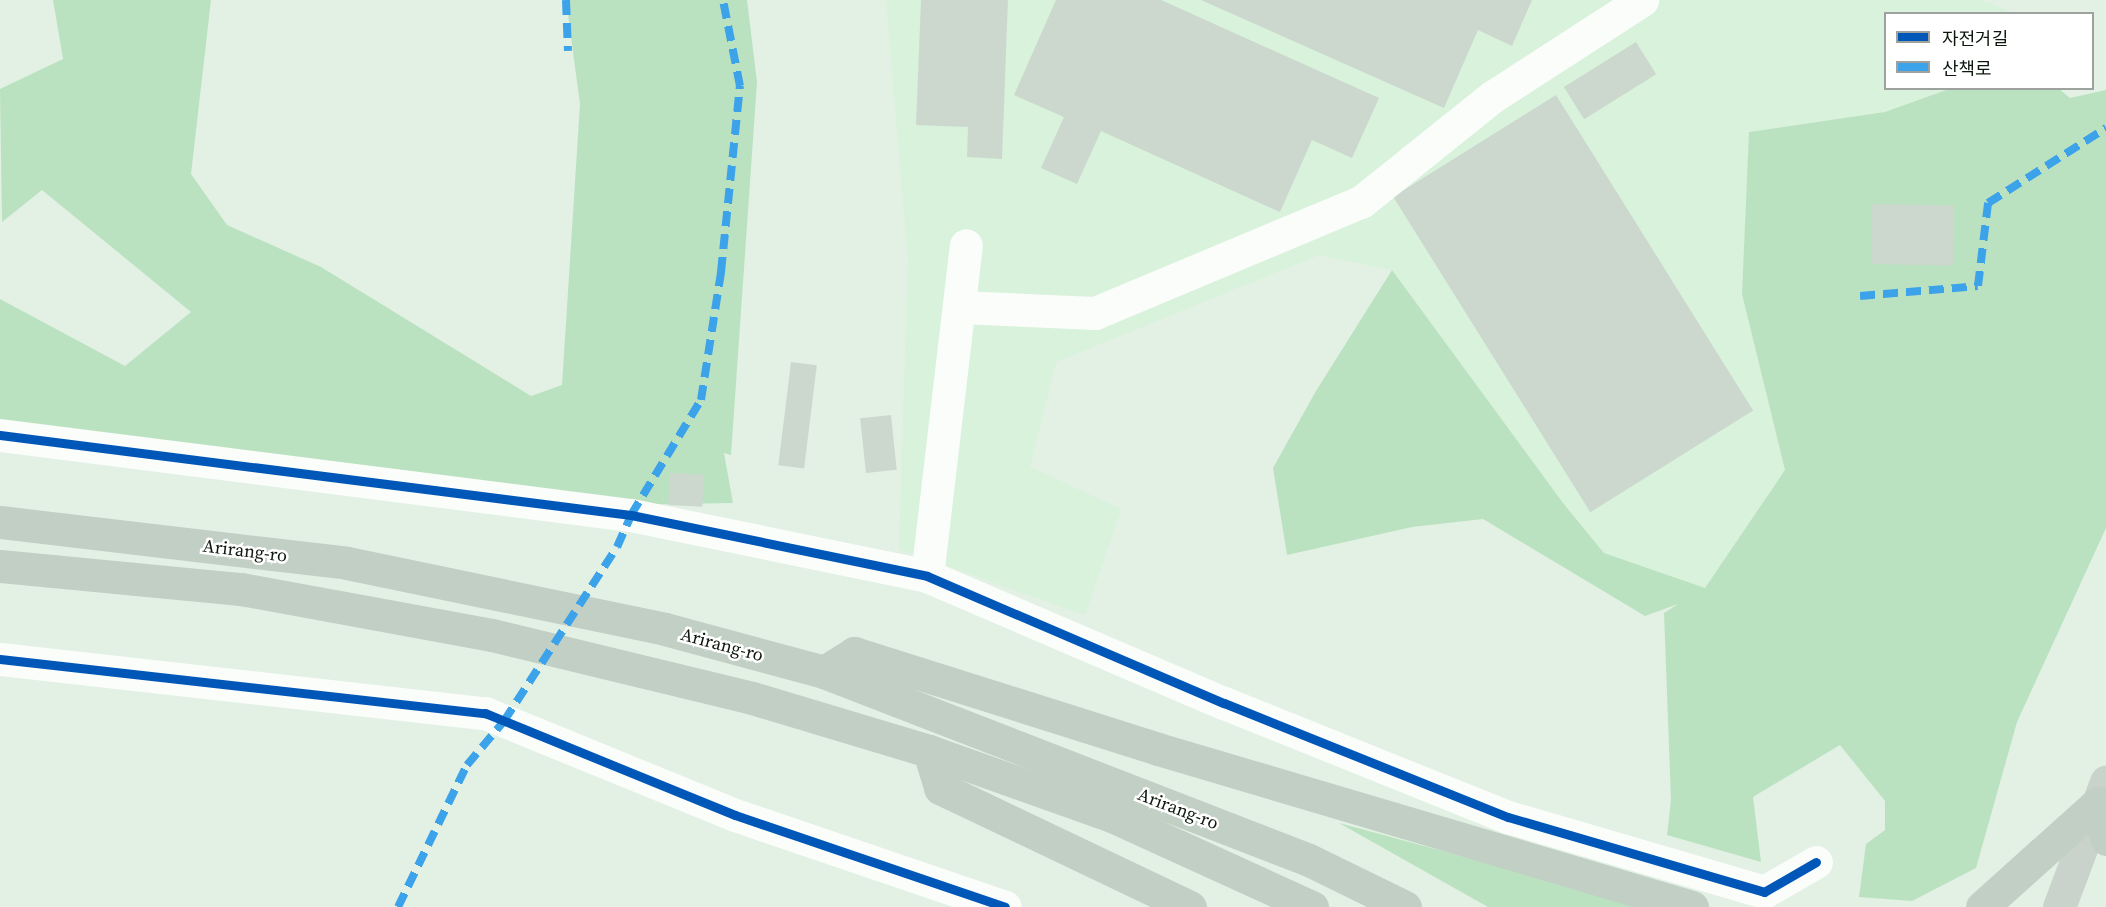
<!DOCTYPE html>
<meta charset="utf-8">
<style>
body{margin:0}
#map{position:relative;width:2106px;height:907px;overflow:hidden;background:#e2f1e4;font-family:"Source Serif 4","Noto Sans KR",serif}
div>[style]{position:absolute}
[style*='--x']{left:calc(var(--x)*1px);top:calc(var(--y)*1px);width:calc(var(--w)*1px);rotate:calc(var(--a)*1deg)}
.built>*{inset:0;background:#d8f2db}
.green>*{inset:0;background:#bbe2c0}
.building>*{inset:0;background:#ccd8ce;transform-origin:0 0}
.minor>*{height:33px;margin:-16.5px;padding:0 16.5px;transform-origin:16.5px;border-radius:16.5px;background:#fbfdfb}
.major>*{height:33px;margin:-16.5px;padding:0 16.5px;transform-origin:16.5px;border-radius:16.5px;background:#c9d2cb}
.highway>*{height:33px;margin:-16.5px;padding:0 16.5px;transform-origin:16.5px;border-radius:16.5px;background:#c2cfc4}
.quiet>*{height:8px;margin-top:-4px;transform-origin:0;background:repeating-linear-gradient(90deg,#3ca2e9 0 15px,transparent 0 23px)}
.cycleway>*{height:9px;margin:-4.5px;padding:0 4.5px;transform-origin:4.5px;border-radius:4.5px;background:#0057b8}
span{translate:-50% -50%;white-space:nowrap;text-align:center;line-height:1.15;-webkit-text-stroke:5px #fff;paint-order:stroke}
.street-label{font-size:18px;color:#0d170e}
.legend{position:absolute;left:1884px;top:12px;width:210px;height:78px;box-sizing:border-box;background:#fff;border:2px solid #9ea29f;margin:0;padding:8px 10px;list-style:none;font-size:18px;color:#0d170e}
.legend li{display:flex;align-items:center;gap:12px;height:30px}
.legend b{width:30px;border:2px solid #9ea29f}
</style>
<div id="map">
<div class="built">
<div style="clip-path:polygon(886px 0,1981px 0,2014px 13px,1886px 14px,1886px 88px,1949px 89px,1885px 112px,1749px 132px,1742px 294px,1785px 470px,1705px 588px,1604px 553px,1563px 503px,1392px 270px,1319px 255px,1056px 362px,1030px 467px,1121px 509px,1085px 615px,899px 549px,908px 260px)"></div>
</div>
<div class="green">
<div style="clip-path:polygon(53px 0,211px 0,191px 174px,227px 225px,321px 267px,531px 396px,562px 385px,580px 104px,566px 0,747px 0,757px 82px,731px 455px,724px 453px,733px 503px,626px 505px,0 428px,0 299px,125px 366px,191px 312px,42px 190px,2px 222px,0 89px,63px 59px)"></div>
<div style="clip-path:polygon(1949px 89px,2059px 89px,2070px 98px,2106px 90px,2106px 528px,2017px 722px,1976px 868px,1912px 901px,1859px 897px,1866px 844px,1885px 830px,1885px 801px,1840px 745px,1753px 797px,1761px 862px,1667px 835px,1671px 800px,1664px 613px,1678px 604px,1645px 616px,1483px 519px,1412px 527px,1287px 555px,1273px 468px,1316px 391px,1392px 270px,1563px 503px,1604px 553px,1705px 588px,1785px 470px,1742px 294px,1749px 132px,1885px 112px)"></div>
<div style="clip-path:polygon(1339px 823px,1650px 907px,1488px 907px)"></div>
</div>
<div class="building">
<div style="clip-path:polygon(921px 0,1008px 0,1002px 159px,967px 157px,968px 127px,916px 125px)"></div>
<div style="clip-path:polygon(1056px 0,1161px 0,1379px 98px,1352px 158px,1312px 140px,1280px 212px,1101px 131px,1077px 184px,1041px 168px,1064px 117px,1014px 95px)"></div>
<div style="clip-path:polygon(1201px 0,1532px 0,1512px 46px,1478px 30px,1444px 108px)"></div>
<div style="left:1636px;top:42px;width:38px;height:85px;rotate:58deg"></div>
<div style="left:1556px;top:95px;width:372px;height:192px;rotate:58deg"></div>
<div style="left:1872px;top:204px;width:82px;height:60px;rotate:1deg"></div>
<div style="left:791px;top:362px;width:26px;height:104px;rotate:7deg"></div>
<div style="left:891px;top:415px;width:55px;height:31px;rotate:84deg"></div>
<div style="left:670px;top:473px;width:34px;height:32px;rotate:3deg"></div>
</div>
<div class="minor">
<div style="--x:959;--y:307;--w:136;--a:2.5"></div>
<div style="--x:1095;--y:313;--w:288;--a:-22.7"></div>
<div style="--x:1361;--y:202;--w:168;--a:-38.7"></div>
<div style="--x:1492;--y:97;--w:179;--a:-32.9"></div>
<div style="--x:0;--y:435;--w:636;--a:7.23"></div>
<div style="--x:631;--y:515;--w:302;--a:11.6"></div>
<div style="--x:927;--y:576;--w:323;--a:23.2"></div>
<div style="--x:1224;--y:703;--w:306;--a:21.9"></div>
<div style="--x:1508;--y:817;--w:267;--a:16.3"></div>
<div style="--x:1764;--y:892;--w:60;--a:-30"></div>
<div style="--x:927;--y:576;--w:333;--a:-83.3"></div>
<div style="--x:0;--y:659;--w:488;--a:6.4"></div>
<div style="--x:485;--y:713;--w:270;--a:22.2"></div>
<div style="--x:735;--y:815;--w:285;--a:18.8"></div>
</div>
<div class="major">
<div style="--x:2059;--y:907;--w:134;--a:-69.4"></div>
</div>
<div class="highway">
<div style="--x:0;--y:522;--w:349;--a:6.7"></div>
<div style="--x:347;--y:563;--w:325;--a:11.7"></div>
<div style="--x:665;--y:629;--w:165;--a:15.1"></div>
<div style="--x:824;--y:672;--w:520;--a:21.19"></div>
<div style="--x:1309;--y:860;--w:107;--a:26.1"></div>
<div style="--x:0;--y:566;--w:242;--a:5.5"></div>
<div style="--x:241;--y:589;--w:255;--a:10.4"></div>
<div style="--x:492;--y:635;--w:268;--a:13.6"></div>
<div style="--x:752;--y:698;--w:185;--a:16.7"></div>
<div style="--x:929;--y:751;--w:194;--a:19.6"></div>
<div style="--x:1112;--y:816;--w:220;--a:24.5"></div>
<div style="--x:824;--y:672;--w:36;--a:-32"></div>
<div style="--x:854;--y:653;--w:319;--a:17.5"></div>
<div style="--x:1158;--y:749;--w:557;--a:16.48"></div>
<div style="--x:929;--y:751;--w:39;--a:73"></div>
<div style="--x:940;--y:788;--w:277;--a:25.5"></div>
<div style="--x:1982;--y:907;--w:156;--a:-41.9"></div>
<div style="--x:2098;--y:803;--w:37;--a:77"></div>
</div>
<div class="quiet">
<div style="--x:566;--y:0;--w:51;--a:87.8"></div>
<div style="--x:1860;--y:296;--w:118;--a:-4.8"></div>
<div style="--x:1978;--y:286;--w:84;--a:-83.1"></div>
<div style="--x:1988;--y:203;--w:140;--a:-32.4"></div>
<div style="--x:398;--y:907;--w:158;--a:-64.1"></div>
<div style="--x:467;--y:765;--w:57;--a:-49.9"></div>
<div style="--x:504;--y:721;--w:207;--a:-57"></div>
<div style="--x:617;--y:547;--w:35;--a:-66"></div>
<div style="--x:631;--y:515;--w:135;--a:-58.7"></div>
<div style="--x:701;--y:400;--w:130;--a:-81.1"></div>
<div style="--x:721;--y:272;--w:187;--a:-84.2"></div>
<div style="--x:740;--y:86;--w:88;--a:-101.2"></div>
</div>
<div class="cycleway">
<div style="--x:0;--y:435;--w:636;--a:7.23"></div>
<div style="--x:631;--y:515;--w:302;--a:11.6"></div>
<div style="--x:927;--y:576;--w:323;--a:23.2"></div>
<div style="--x:1224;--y:703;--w:306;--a:21.9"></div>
<div style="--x:1508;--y:817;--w:267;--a:16.3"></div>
<div style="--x:1764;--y:892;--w:60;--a:-30"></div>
<div style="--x:0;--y:659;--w:488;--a:6.4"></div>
<div style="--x:485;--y:713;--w:270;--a:22.2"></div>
<div style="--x:735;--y:815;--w:285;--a:18.8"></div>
</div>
<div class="street-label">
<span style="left:245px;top:551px;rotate:7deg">Arirang-ro</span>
<span style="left:722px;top:645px;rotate:15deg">Arirang-ro</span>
<span style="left:1178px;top:809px;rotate:21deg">Arirang-ro</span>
</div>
<ul class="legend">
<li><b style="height:8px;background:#0057b8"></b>자전거길</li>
<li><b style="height:8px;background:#3ca2e9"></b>산책로</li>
</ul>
</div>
